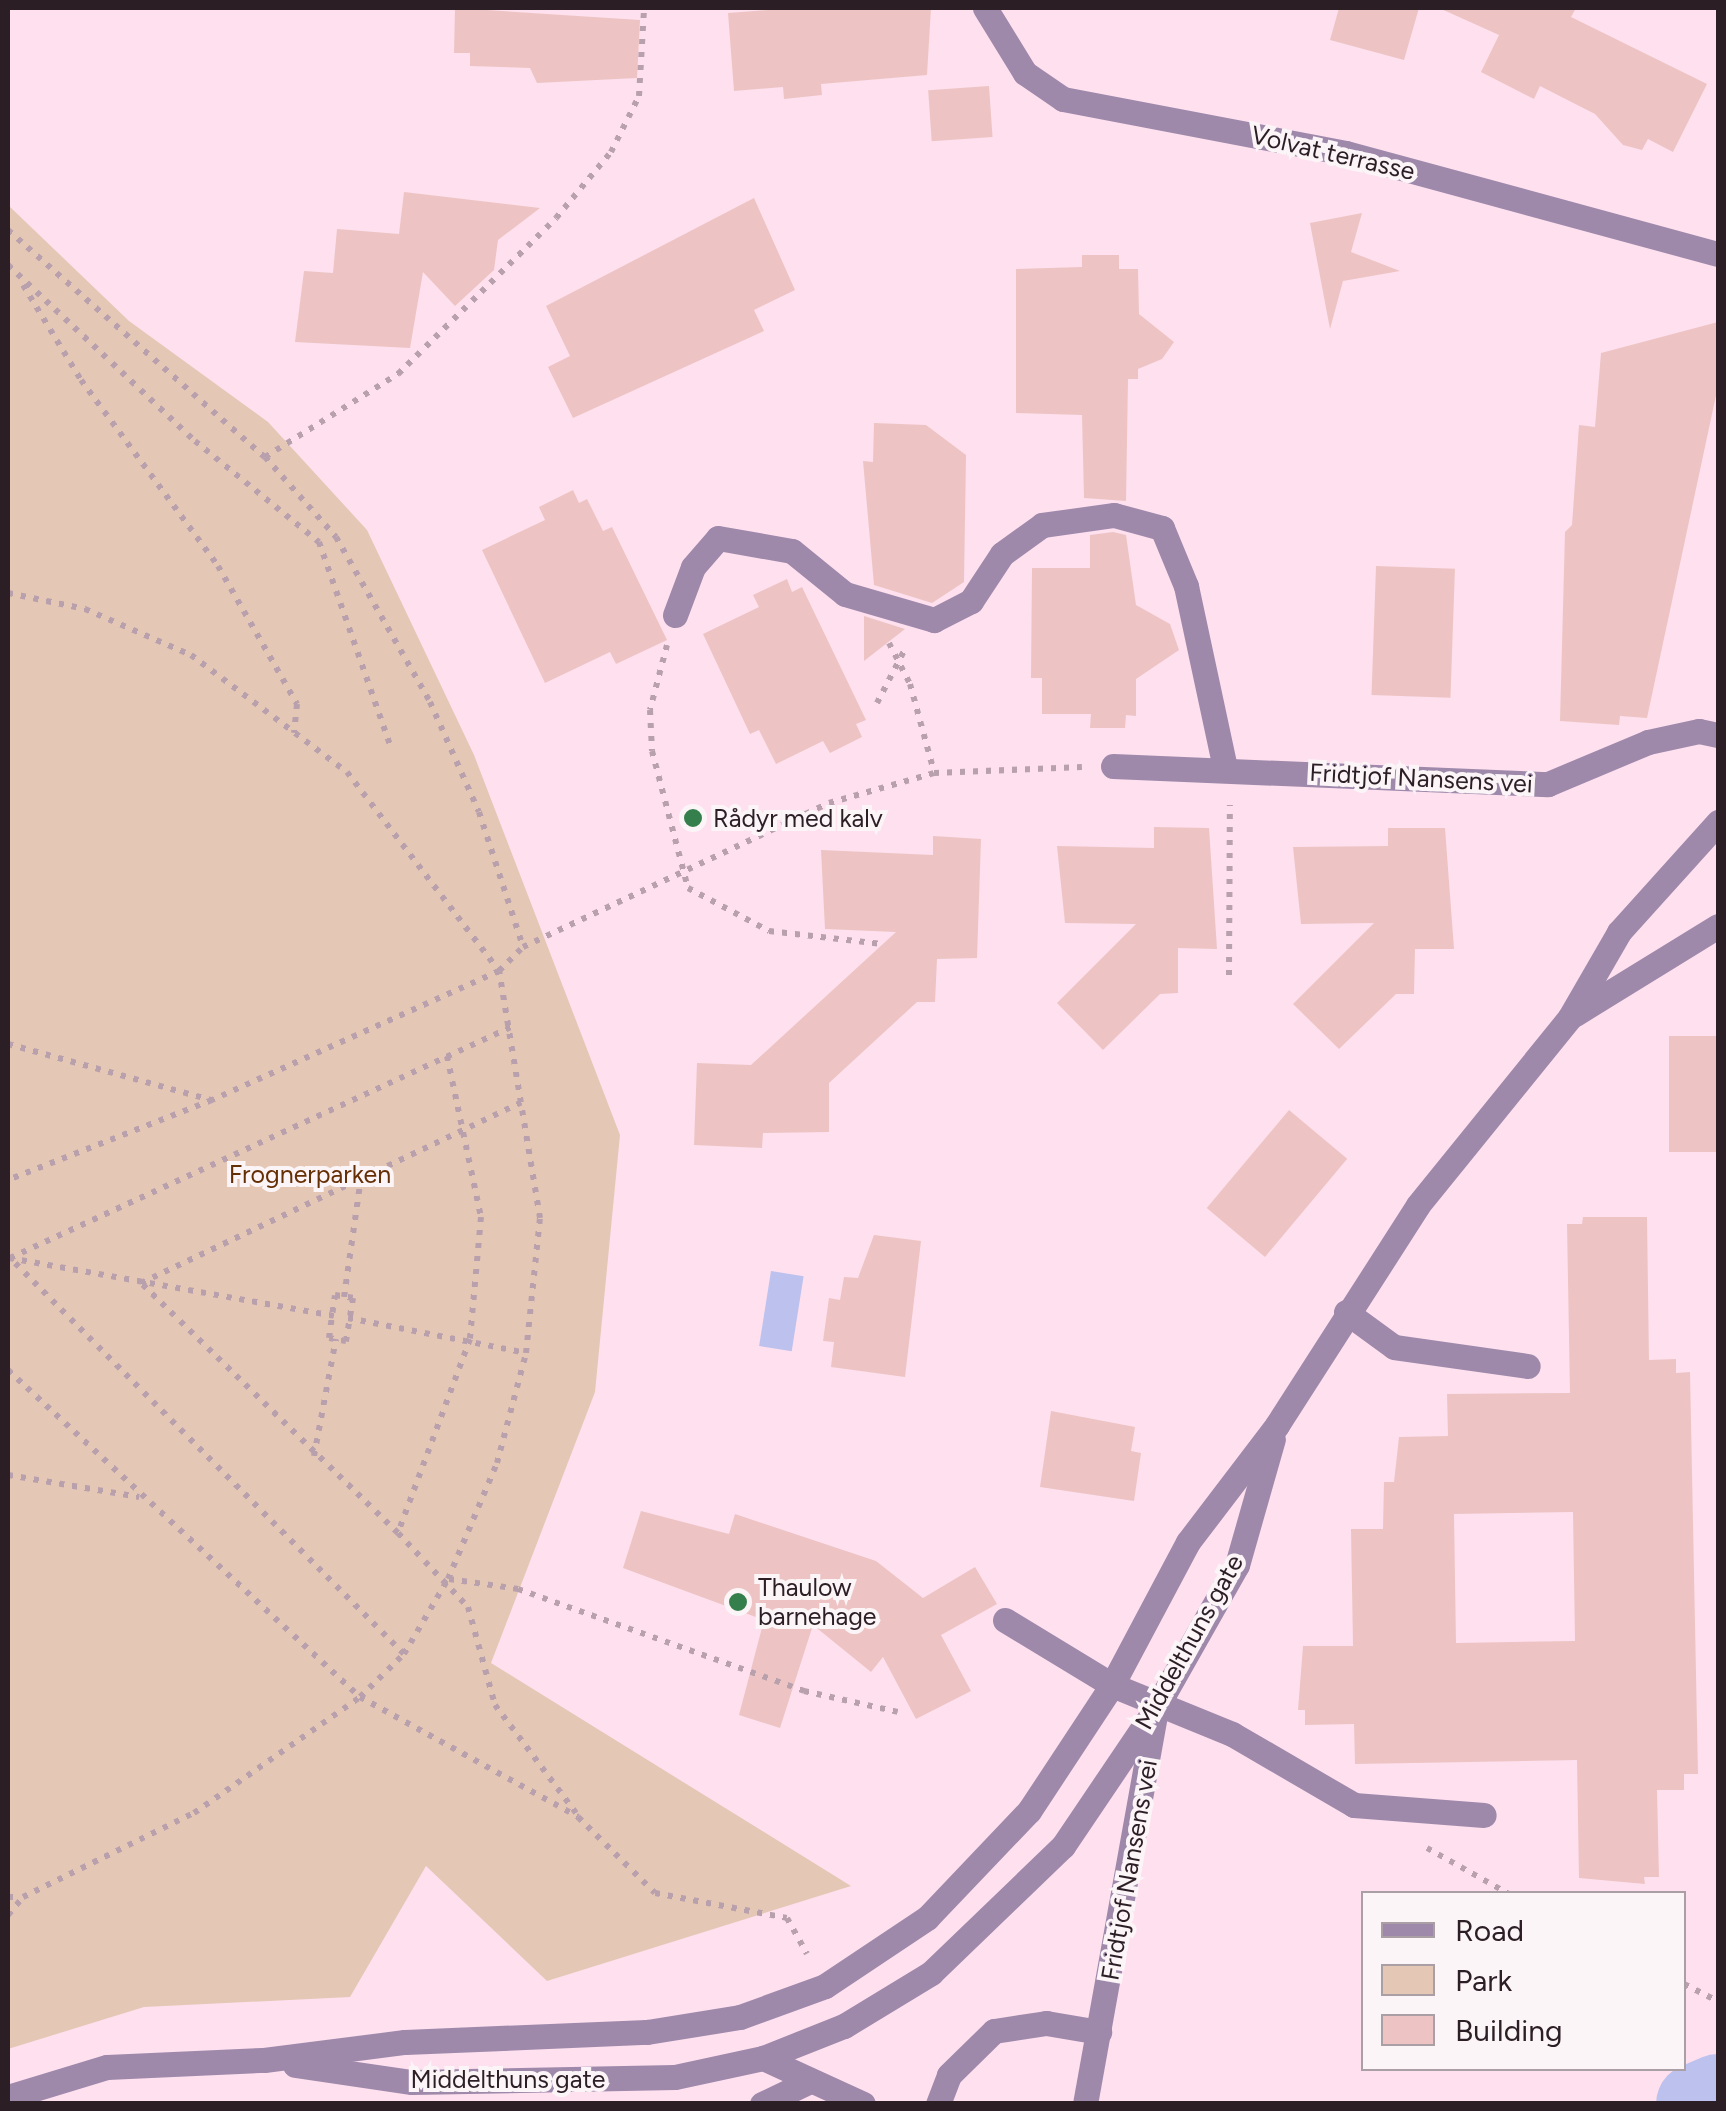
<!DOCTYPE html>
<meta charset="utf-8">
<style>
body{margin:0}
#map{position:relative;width:1726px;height:2111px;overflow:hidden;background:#fee0ef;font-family:Figtree,sans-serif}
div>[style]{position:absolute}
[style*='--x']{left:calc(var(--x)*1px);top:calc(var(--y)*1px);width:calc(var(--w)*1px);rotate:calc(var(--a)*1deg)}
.green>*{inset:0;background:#e5c7b5}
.water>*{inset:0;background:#bcc1ee;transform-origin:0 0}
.river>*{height:82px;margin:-41px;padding:0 41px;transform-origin:41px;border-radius:41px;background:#bcc1ee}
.building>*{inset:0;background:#edc4c3;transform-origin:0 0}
.path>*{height:6px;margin-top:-3px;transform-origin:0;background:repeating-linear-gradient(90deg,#b9a0ad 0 5px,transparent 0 13px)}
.minor>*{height:25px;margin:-12.5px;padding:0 12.5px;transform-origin:12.5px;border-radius:12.5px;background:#9e89ab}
.dots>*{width:28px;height:28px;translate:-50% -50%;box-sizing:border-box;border:5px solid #fcf5f8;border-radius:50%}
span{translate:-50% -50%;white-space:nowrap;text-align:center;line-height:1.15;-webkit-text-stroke:8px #fcf5f8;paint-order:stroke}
.street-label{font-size:25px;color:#2c1e25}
.poi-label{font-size:25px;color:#2c1e25}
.left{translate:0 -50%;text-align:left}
.park-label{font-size:25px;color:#652f05}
.frame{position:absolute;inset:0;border:10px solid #2c1e25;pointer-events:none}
.legend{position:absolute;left:1361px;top:1891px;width:325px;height:180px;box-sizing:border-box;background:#fcf5f8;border:2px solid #a99fa4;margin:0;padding:12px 18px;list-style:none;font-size:30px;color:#2c1e25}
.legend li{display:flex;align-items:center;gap:20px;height:50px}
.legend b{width:50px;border:2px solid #a99fa4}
</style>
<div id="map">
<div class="green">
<div style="clip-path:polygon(8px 205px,129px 321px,268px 422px,367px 530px,474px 755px,620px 1135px,595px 1392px,491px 1663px,851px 1886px,547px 1981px,426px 1866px,350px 1997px,144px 2007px,8px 2049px)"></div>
</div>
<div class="water">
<div style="left:771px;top:1271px;width:33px;height:76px;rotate:9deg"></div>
</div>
<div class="river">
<div style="--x:1697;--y:2104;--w:23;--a:-23"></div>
</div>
<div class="building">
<div style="clip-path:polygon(455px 8px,640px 20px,637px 78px,537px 83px,530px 68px,470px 66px,470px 53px,454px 53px)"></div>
<div style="clip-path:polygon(794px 8px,931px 8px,927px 75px,821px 84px,822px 95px,784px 99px,783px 87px,734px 91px,728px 13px)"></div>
<div style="clip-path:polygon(1339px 8px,1419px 8px,1404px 60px,1330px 40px)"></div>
<div style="clip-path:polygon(1439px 8px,1576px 8px,1571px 17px,1707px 84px,1673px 152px,1648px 139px,1642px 150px,1623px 145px,1595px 114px,1540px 86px,1534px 99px,1481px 72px,1499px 35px)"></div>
<div style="left:989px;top:86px;width:51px;height:61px;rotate:86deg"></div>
<div style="clip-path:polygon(404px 192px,540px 208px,498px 240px,494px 270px,455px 306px,423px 272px,410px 348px,295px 342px,304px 271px,333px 273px,337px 229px,399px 234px)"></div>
<div style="clip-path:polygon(754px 198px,795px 290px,754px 310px,764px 331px,573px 418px,548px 367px,570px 356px,546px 306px)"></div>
<div style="clip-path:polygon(1362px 213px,1351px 252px,1400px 271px,1343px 281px,1330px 329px,1310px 223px)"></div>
<div style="clip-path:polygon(1082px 255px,1119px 255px,1119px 269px,1138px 269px,1139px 314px,1174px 342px,1162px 359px,1138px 369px,1138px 379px,1128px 379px,1126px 501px,1084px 498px,1082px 415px,1016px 413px,1016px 269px,1082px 267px)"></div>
<div style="clip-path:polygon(1718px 322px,1718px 386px,1647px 718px,1620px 716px,1619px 725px,1560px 721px,1565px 532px,1572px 525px,1579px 425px,1595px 427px,1601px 353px)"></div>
<div style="clip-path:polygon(874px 423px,926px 425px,966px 455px,964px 582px,932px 603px,874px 585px,863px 461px,873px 462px)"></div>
<div style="clip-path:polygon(573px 490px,579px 503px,587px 499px,603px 531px,612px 527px,667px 640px,616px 664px,610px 652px,545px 683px,482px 550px,545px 520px,539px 507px)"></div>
<div style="clip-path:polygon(1113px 532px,1126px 535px,1136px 605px,1170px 624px,1179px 650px,1136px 679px,1136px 716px,1126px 715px,1125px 728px,1090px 728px,1091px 714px,1042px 714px,1042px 678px,1031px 678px,1032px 568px,1090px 568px,1090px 535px)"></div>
<div style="left:1376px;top:566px;width:79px;height:129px;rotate:2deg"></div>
<div style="clip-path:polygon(787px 579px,792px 592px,802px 587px,866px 720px,856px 724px,862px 737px,830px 753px,823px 741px,776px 764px,759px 730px,750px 734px,703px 634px,759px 607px,753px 595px)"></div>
<div style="clip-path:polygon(864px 616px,905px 629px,864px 661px)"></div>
<div style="clip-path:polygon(1154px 827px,1209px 828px,1217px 949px,1178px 948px,1178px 993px,1160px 994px,1103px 1050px,1057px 1003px,1136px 924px,1065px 923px,1057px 846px,1154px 848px)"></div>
<div style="clip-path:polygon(1388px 828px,1445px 828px,1454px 949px,1415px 949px,1414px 994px,1396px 994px,1339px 1049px,1293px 1004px,1374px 923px,1301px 924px,1293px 847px,1388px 846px)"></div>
<div style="clip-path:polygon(933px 836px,981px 839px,977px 958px,937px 959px,935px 1002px,917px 1002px,829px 1083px,829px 1132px,763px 1133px,762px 1148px,694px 1145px,697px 1063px,751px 1065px,896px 932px,825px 929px,821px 850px,933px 855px)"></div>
<div style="left:1718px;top:1036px;width:116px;height:49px;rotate:90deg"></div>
<div style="left:1289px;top:1110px;width:76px;height:128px;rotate:40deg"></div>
<div style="clip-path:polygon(evenodd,1583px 1217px,1647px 1217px,1649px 1360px,1676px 1359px,1676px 1373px,1690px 1372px,1698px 1774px,1684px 1774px,1684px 1790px,1657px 1790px,1659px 1877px,1644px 1877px,1645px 1884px,1579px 1878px,1577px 1760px,1355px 1764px,1354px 1724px,1305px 1725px,1305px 1710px,1298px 1710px,1303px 1646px,1353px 1646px,1351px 1529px,1383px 1529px,1384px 1482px,1394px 1482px,1399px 1437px,1448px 1436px,1447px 1394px,1570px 1393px,1567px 1224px,1582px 1224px,1583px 1217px,1573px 1512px,1575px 1641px,1456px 1643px,1454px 1514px,1573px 1512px)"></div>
<div style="clip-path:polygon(874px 1235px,921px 1241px,905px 1377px,831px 1367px,834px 1342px,823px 1341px,829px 1298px,840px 1300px,844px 1277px,858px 1278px)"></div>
<div style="clip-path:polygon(1051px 1411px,1135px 1427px,1131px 1451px,1141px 1453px,1134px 1501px,1040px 1487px)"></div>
<div style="clip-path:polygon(641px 1511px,729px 1534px,735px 1514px,876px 1561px,923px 1598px,975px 1567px,997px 1604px,941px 1635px,971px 1691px,916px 1719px,883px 1657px,871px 1672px,813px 1625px,780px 1728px,739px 1715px,764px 1620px,623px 1568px)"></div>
</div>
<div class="path">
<div style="--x:8;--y:230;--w:343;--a:41.5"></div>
<div style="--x:265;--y:457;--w:107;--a:48.4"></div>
<div style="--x:336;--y:537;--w:190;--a:60.3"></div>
<div style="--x:430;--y:702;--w:120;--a:66"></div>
<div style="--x:479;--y:812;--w:142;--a:71.9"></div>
<div style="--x:8;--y:265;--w:257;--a:43.3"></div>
<div style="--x:195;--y:441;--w:160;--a:39.2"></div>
<div style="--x:319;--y:542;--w:220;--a:70.7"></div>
<div style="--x:23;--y:285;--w:111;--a:58.6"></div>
<div style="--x:81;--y:380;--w:231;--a:53.6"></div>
<div style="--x:218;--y:566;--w:159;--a:60.2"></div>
<div style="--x:297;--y:704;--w:29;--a:96"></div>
<div style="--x:265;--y:457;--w:157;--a:-32"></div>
<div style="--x:398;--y:374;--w:222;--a:-44.6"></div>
<div style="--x:556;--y:218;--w:86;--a:-50.2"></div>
<div style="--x:611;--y:152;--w:63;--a:-63.4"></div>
<div style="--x:639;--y:96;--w:88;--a:-86.7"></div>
<div style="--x:8;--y:593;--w:79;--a:11.7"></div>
<div style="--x:85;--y:609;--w:116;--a:23.5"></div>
<div style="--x:191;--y:655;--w:195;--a:36.9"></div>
<div style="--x:347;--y:772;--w:250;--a:52.6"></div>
<div style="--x:499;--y:971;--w:315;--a:155.8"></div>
<div style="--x:212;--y:1100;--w:219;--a:158.6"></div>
<div style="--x:889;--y:643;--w:46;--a:62.9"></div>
<div style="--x:910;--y:684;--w:91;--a:74.7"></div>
<div style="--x:667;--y:645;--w:67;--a:104.7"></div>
<div style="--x:650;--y:710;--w:41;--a:87.2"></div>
<div style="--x:652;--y:751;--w:142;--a:75.3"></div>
<div style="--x:688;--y:888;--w:92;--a:28"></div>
<div style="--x:769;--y:931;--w:114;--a:6.6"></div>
<div style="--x:877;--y:703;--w:61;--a:-62.6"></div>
<div style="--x:1229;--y:975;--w:170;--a:-89.7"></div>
<div style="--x:8;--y:1044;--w:211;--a:15.4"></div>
<div style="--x:447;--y:1056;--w:165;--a:78.1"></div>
<div style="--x:481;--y:1217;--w:122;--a:95.2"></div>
<div style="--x:470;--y:1339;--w:207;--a:110.4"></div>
<div style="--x:398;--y:1533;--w:102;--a:46.6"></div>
<div style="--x:468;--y:1607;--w:102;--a:74.6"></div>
<div style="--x:495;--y:1705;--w:135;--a:53.1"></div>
<div style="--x:9;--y:1258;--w:330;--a:10.1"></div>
<div style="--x:335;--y:1295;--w:18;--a:9"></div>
<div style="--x:353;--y:1298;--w:44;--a:99.2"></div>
<div style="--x:346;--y:1341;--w:17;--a:-170"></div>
<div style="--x:329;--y:1338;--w:43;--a:-82.1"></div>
<div style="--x:344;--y:1297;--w:121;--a:-81.9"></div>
<div style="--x:348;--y:1318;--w:181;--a:11.1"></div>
<div style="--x:8;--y:1370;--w:480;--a:42.9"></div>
<div style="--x:360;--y:1697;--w:249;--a:28.8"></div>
<div style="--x:578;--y:1817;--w:108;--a:44.6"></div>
<div style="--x:655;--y:1893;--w:134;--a:10.7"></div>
<div style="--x:787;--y:1918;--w:41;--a:60.9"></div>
<div style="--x:314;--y:1456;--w:119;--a:-79.4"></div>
<div style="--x:8;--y:1475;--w:133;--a:9.5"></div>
<div style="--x:398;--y:1533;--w:359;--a:-135.8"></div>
<div style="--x:141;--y:1283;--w:424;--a:-25.4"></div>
<div style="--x:449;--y:1579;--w:70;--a:8.2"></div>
<div style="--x:518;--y:1589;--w:304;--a:19.6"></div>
<div style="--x:804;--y:1691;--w:96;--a:12.6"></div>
<div style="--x:404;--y:1654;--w:559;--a:-134.85"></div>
<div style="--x:10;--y:1258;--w:552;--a:-24.75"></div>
<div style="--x:1427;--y:1848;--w:94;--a:29.3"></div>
<div style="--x:8;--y:1897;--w:13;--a:0"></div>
<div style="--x:8;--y:1915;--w:23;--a:-50"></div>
<div style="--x:23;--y:1897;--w:191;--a:-26.2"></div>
<div style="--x:194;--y:1813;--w:203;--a:-34.9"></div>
<div style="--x:360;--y:1697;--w:62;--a:-44.3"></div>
<div style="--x:404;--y:1654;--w:87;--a:-59.6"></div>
<div style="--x:448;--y:1579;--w:126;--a:-67.1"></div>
<div style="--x:497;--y:1463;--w:114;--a:-75.2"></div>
<div style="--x:526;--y:1353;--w:136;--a:-84.1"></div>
<div style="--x:540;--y:1218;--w:250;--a:-99.4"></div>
<div style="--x:499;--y:971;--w:34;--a:-45"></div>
<div style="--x:523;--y:947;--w:338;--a:-25.2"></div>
<div style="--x:829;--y:803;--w:109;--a:-15.9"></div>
<div style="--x:934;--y:773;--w:148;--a:-2.3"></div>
<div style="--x:1684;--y:1984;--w:38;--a:27"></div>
</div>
<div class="minor">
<div style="--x:985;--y:8;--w:76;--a:58.4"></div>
<div style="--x:1025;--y:73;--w:46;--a:34.4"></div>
<div style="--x:1063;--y:99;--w:288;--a:10.8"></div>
<div style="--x:1346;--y:153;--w:385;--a:15.2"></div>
<div style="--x:675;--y:615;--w:51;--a:-69.4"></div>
<div style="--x:693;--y:567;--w:38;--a:-49"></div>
<div style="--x:718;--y:538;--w:75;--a:10"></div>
<div style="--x:792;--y:551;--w:68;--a:39.1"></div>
<div style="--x:845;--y:594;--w:93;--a:16.3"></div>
<div style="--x:934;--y:620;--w:42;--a:-27.2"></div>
<div style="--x:971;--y:601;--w:56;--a:-56.6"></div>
<div style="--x:1002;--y:554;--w:49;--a:-35.9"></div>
<div style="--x:1042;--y:525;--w:73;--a:-7.9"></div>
<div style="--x:1114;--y:515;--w:50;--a:15.2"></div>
<div style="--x:1162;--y:528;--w:63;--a:67.5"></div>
<div style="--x:1186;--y:586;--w:186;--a:77.9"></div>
<div style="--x:1113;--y:766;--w:435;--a:2.4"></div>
<div style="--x:1548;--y:784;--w:108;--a:-22.8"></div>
<div style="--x:1648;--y:742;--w:52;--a:-12.2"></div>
<div style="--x:1699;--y:731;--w:19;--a:12"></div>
<div style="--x:1575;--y:1014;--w:168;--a:-31.6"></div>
<div style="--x:1346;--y:1312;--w:59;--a:36.1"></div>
<div style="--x:1394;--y:1347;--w:135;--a:8.1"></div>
<div style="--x:1005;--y:1620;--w:125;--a:31.3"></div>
<div style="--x:1112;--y:1685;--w:130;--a:22.2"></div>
<div style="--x:1232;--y:1734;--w:141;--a:30.2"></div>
<div style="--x:1354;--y:1805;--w:130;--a:4.4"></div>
<div style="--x:763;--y:2058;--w:110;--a:24.7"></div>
<div style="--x:295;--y:2065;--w:118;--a:8.3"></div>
<div style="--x:412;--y:2082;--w:263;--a:-1.1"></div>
<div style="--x:675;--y:2077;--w:90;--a:-12.2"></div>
<div style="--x:763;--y:2058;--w:87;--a:-21.6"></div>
<div style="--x:844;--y:2026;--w:102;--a:-31.3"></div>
<div style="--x:931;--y:1973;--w:183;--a:-43.9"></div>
<div style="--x:1063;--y:1846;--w:166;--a:-56"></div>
<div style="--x:1156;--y:1708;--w:164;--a:-60.5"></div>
<div style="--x:1237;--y:1565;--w:131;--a:-74.1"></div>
<div style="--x:8;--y:2097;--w:103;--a:-16.9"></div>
<div style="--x:107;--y:2067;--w:157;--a:-2.6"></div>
<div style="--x:264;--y:2060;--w:142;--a:-7.3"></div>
<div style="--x:405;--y:2042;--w:242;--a:-2.4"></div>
<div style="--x:647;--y:2032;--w:94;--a:-9.2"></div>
<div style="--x:740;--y:2017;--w:90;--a:-20"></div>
<div style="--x:825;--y:1986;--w:123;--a:-33.7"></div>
<div style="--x:927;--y:1918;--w:148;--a:-46.4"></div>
<div style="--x:1029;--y:1811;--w:151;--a:-56.6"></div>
<div style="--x:1112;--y:1685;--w:162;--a:-62"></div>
<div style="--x:1188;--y:1542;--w:147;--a:-52.7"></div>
<div style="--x:1277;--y:1425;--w:261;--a:-57.3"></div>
<div style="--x:1418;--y:1205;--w:242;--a:-51"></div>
<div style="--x:1570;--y:1017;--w:98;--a:-60"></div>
<div style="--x:1619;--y:932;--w:148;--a:-48"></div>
<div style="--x:762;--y:2104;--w:51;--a:-25.6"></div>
<div style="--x:938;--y:2104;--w:31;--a:-69"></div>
<div style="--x:949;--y:2075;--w:63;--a:-44.4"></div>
<div style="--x:994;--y:2031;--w:53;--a:-8.7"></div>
<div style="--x:1046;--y:2023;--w:54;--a:9.6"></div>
<div style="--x:1085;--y:2104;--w:395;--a:-79.8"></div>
</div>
<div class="dots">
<div style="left:693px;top:818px;background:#357f4c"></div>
<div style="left:738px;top:1602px;background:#357f4c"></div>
</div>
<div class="street-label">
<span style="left:1333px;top:153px;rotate:13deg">Volvat terrasse</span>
<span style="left:1421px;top:778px;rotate:3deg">Fridtjof Nansens vei</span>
<span style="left:1189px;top:1642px;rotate:-61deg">Middelthuns gate</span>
<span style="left:1129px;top:1870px;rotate:-80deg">Fridtjof Nansens vei</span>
<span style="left:508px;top:2079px">Middelthuns gate</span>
</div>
<div class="poi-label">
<span class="left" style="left:713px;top:818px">Rådyr med kalv</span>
<span class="left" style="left:758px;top:1602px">Thaulow<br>barnehage</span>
</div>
<div class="park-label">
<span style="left:310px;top:1174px">Frognerparken</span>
</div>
<div class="frame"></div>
<ul class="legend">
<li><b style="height:12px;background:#9e89ab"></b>Road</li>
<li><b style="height:28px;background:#e5c7b5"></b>Park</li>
<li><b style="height:28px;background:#edc4c3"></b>Building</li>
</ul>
</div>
